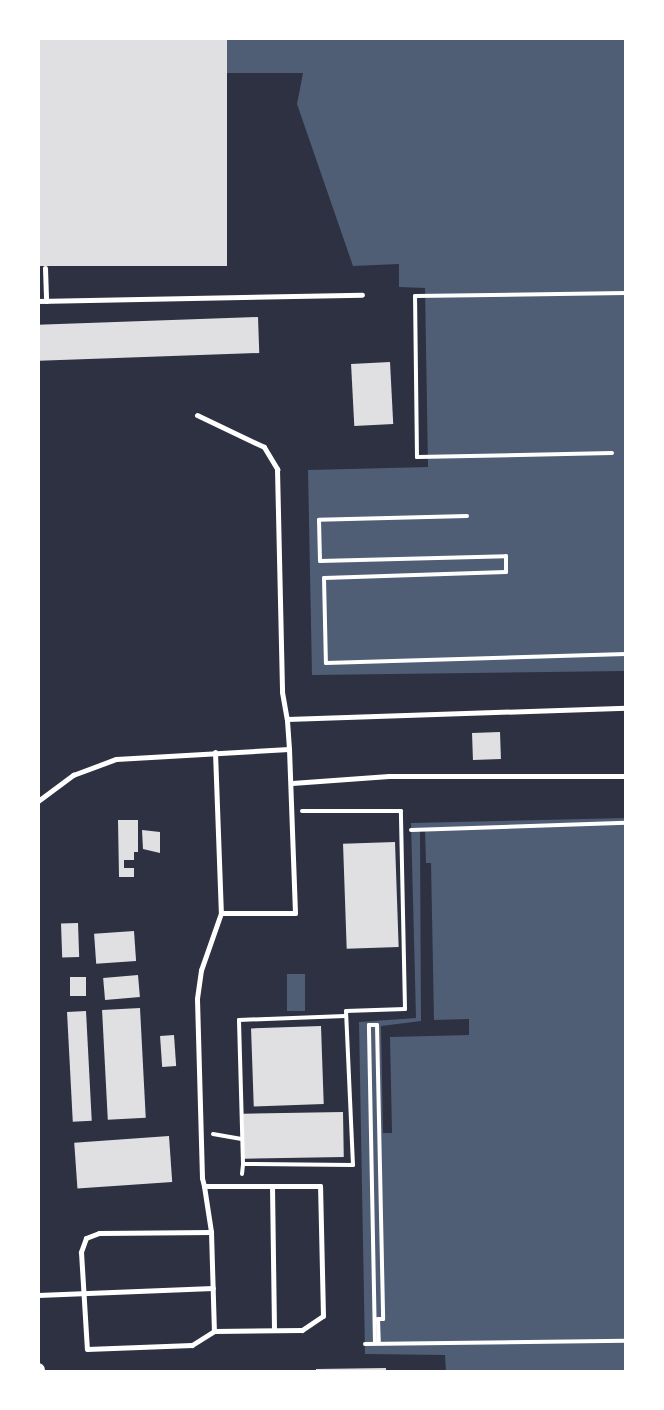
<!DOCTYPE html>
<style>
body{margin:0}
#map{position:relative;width:664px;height:1410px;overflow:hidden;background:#2d3142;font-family:"DejaVu Sans",sans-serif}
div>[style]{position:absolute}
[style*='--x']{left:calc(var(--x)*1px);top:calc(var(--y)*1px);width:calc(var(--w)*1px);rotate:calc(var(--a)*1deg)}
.water>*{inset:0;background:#4f5d75;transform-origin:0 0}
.pier>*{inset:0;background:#2d3142}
.building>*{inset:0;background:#e0e0e3;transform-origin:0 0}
.path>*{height:4px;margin:-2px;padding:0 2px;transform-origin:2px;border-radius:2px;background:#fff}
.service>*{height:5px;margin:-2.5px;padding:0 2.5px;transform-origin:2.5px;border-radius:2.5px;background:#fff}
.tertiary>*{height:14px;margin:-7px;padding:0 7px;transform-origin:7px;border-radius:7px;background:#fff}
span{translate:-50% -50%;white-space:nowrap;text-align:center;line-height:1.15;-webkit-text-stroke:8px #fff;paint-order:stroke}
.frame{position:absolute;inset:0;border:40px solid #fff;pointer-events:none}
</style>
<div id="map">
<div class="water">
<div style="clip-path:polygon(224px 38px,626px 38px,626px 671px,312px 675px,308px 470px,428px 467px,425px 288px,399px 287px,399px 264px,353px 266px,297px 104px,303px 73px,226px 73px)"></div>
<div style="clip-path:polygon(626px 818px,626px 1372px,446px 1372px,445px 1355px,365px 1354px,359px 1022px,416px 1018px,411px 823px)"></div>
<div style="left:287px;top:974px;width:18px;height:37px"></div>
</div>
<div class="pier">
<div style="clip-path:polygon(420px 830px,425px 830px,426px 863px,431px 863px,434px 1020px,469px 1019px,469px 1035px,390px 1037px,392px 1133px,383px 1133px,381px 1026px,421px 1021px)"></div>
</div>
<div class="building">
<div style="left:38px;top:38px;width:189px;height:228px"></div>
<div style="left:258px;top:317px;width:36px;height:220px;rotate:88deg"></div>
<div style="left:390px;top:362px;width:62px;height:39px;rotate:87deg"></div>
<div style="left:500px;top:732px;width:27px;height:28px;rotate:88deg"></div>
<div style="clip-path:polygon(118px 820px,138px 820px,138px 852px,134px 852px,134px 860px,124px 860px,124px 868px,134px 868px,134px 877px,119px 877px)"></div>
<div style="clip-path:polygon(142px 830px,160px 832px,160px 853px,143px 849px)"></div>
<div style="left:395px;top:842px;width:105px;height:52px;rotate:88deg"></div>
<div style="left:78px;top:923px;width:34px;height:17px;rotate:88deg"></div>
<div style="left:134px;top:931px;width:30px;height:40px;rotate:86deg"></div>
<div style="left:138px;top:975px;width:22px;height:35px;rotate:85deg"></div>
<div style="left:70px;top:977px;width:16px;height:19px"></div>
<div style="left:140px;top:1008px;width:110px;height:38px;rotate:87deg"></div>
<div style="left:86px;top:1011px;width:110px;height:19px;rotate:87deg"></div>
<div style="left:321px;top:1026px;width:78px;height:70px;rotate:88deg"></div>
<div style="left:174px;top:1035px;width:31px;height:14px;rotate:86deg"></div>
<div style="left:343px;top:1112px;width:45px;height:100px;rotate:89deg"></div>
<div style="left:169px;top:1136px;width:46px;height:95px;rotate:86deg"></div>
<div style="clip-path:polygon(386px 1368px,386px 1372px,316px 1372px,316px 1369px)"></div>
</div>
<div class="path">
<div style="--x:612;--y:453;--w:195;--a:178.8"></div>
<div style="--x:417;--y:457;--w:161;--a:-90.7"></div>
<div style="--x:415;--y:296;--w:211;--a:-0.8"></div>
<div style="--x:467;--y:516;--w:148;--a:178.5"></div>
<div style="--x:319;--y:520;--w:41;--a:88.6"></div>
<div style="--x:320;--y:561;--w:186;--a:-1.5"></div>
<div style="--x:506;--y:556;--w:16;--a:90"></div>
<div style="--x:506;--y:572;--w:182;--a:178.1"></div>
<div style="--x:324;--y:578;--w:85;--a:88.7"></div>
<div style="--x:326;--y:663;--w:300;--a:-1.7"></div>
<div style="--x:411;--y:830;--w:215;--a:-1.9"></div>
<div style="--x:213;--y:1134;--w:29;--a:10"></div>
<div style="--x:243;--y:1164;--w:144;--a:-91.6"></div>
<div style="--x:239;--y:1020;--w:106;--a:-2.2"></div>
<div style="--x:242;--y:1174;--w:10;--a:-84"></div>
<div style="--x:243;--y:1164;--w:110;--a:0.5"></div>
<div style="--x:353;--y:1165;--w:154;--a:-92.6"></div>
<div style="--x:346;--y:1011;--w:59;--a:-1.9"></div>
<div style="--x:405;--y:1009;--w:198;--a:-91.2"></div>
<div style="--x:401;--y:811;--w:99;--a:180"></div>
<div style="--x:375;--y:1343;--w:318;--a:-91.1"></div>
<div style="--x:369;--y:1025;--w:8;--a:0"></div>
<div style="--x:377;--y:1025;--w:294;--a:88.8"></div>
<div style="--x:383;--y:1319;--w:5;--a:180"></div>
<div style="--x:378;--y:1319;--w:24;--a:88"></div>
<div style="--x:365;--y:1344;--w:261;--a:-0.7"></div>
</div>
<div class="service">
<div style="--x:45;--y:268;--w:33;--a:88"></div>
<div style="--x:38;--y:301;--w:324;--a:-1.1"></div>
<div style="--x:197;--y:415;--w:74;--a:25.5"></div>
<div style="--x:264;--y:447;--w:26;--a:59"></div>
<div style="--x:277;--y:469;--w:223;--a:88.7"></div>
<div style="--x:282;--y:692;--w:27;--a:80"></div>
<div style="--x:289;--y:749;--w:30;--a:-94"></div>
<div style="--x:287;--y:719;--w:339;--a:-1.9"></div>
<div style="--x:215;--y:752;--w:161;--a:87.9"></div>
<div style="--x:292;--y:783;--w:97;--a:-4.1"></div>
<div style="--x:389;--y:776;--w:237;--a:0"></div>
<div style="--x:38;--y:801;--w:44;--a:-36.6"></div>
<div style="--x:73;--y:775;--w:46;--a:-20.4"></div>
<div style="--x:116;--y:759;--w:173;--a:-3.3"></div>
<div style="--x:289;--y:749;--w:164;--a:87.9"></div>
<div style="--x:295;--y:913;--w:74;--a:180"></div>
<div style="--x:221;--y:913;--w:60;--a:109.3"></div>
<div style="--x:201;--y:970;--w:29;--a:98"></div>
<div style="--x:197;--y:999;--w:179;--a:88.4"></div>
<div style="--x:202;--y:1178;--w:8;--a:76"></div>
<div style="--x:204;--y:1186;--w:47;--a:81.3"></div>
<div style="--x:211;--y:1232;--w:99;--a:88.3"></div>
<div style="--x:214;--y:1331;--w:88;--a:-0.7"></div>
<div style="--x:302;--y:1330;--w:25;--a:-34"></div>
<div style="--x:323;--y:1316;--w:130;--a:-91.3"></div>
<div style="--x:320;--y:1186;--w:116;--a:180"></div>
<div style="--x:272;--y:1186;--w:144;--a:89.2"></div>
<div style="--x:211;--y:1232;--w:112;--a:179.5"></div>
<div style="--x:99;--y:1233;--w:14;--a:159"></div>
<div style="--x:86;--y:1238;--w:15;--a:110"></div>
<div style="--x:81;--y:1252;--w:97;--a:86.5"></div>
<div style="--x:87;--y:1349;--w:105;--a:-2.2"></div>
<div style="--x:192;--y:1345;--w:26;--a:-32"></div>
<div style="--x:38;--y:1295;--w:175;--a:-2.3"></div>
</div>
<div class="tertiary">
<div style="--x:38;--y:1370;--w:2;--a:90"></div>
</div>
<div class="frame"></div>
</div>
